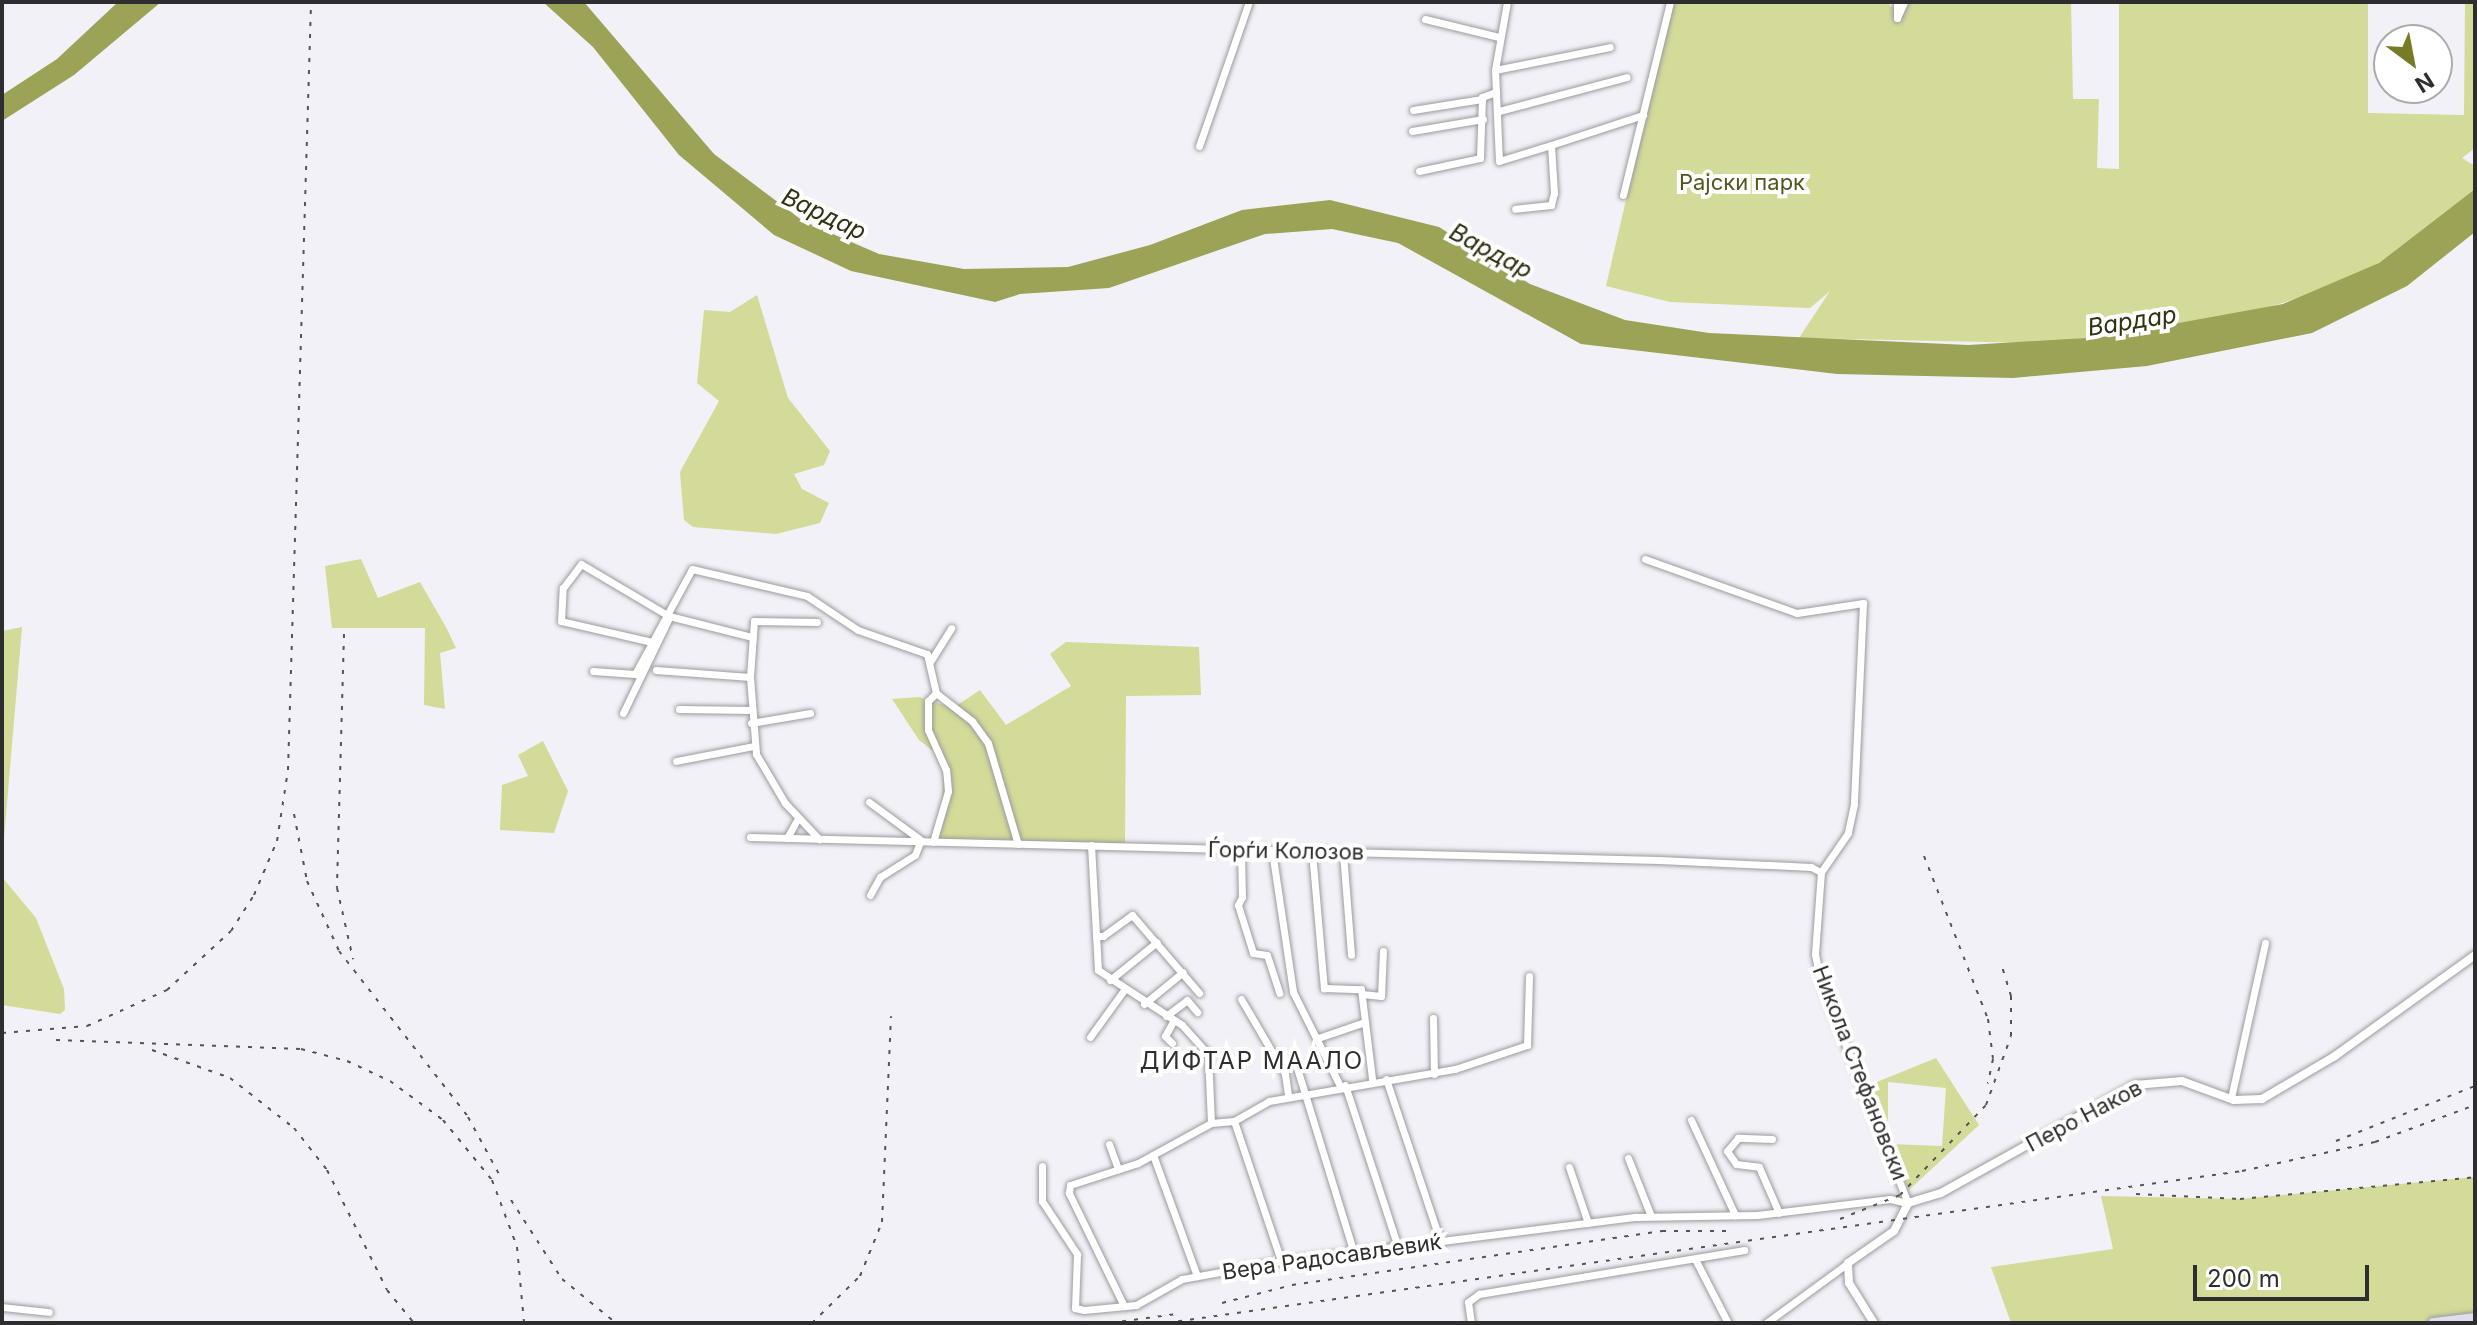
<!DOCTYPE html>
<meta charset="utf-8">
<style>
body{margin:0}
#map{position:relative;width:2477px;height:1325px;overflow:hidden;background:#f2f1f7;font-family:Inter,sans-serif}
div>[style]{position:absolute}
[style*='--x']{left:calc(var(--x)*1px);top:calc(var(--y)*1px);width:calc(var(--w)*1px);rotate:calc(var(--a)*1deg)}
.green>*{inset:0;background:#d4da98}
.water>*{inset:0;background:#9ca256}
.roads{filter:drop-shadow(0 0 2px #9b9a9f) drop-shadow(0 0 2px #9b9a9f)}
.minor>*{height:7px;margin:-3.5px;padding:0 3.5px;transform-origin:3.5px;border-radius:3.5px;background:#fff}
.tertiary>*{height:8px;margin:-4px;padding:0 4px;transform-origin:4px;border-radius:4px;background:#fff}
.secondary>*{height:10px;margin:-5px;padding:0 5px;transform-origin:5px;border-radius:5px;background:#e1dcef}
.rail>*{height:2px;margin-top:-1px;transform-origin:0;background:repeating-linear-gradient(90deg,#545356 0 4px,transparent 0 12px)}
span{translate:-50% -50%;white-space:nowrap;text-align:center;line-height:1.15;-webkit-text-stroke:8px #fff;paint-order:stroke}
.park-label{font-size:22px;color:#53571f}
.street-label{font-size:22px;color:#2e2d2f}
.water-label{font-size:24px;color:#303211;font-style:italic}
.neighbourhood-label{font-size:24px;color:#2e2d2f;letter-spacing:2px}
.frame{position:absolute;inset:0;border:4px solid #2e2d2f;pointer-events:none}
.north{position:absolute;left:2373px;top:24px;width:80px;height:80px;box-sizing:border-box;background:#fff;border:2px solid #ababac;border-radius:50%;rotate:148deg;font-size:22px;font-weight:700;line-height:32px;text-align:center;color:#2e2d2f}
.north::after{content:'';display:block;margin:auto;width:28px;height:36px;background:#767c25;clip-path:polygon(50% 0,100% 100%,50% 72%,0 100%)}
.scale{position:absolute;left:2193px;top:1265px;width:176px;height:36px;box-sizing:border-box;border:4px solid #2e2d2f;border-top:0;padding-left:10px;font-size:24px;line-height:28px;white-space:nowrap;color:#2e2d2f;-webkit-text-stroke:6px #fff;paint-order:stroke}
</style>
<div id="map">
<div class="green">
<div style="clip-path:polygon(1672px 2px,1888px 2px,1891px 7px,1913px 2px,2071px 2px,2073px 99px,2099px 99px,2097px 168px,2119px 169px,2119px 2px,2368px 2px,2368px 113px,2464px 115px,2465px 2px,2475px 2px,2475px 148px,2462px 158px,2475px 166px,2475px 189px,2379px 263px,2319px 292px,2255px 311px,2169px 328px,2039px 343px,1799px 338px,1830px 291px,1810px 308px,1670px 302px,1606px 286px)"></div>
<div style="clip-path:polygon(757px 295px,788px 398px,830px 451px,824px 465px,794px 474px,802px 489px,829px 503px,820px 523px,776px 534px,693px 527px,684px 520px,680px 472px,719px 401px,697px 383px,704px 310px,730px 312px)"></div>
<div style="clip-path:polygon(361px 559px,378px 598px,420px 582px,447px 629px,456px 648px,440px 653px,445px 709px,424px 705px,425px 628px,332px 628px,325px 566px)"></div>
<div style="clip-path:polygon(22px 627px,2px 862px,2px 631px)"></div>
<div style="clip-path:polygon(1066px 642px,1199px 647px,1201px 695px,1126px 696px,1125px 846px,938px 842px,945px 760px,919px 740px,892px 699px,919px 697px,953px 708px,980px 690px,1006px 725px,1071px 686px,1050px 654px)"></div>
<div style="clip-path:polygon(543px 741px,568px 791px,554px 833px,500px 830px,502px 785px,528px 776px,518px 755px)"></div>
<div style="clip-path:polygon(2px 877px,36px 918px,64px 989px,65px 1010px,60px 1014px,2px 1005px)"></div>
<div style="clip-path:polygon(1936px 1058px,1979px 1125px,1909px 1190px,1889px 1144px,1942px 1146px,1946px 1088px,1888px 1082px,1888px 1123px,1881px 1122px,1867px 1086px)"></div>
<div style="clip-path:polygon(2475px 1177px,2475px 1317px,2426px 1323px,2011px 1323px,1991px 1267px,2113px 1249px,2101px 1196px,2240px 1199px)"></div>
</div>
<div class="water">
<div style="clip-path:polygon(118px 2px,161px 2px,74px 75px,2px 121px,2px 95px,57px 59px)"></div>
<div style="clip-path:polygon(543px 2px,584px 2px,714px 154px,803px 221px,879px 254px,964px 269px,1068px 267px,1150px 245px,1242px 210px,1330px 200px,1439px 227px,1530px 284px,1625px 320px,1709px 333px,1968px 345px,2102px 337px,2283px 304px,2379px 263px,2475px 189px,2475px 232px,2407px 286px,2312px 333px,2147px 366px,2013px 378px,1837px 374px,1581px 344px,1398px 243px,1332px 229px,1265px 234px,1109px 288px,1020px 294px,995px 302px,851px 271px,774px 235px,679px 155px,593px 47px)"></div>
</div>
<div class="roads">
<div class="minor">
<div style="--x:1507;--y:2;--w:69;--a:100"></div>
<div style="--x:1495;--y:70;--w:91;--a:87.5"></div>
<div style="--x:1499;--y:161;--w:54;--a:-17.1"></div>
<div style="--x:1551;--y:145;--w:48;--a:86.4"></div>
<div style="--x:1554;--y:193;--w:12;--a:104"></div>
<div style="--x:1551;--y:205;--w:36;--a:174"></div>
<div style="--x:1897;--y:2;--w:16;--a:90"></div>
<div style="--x:1897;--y:18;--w:17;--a:-66"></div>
<div style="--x:1425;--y:19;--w:76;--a:13.7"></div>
<div style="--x:1495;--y:70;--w:117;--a:-11.3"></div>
<div style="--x:1413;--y:110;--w:70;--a:-9.1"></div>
<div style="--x:1499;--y:111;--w:132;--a:-14.9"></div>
<div style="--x:1412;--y:131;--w:72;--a:-9.6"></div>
<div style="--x:1551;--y:145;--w:97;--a:-18.1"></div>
<div style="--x:1199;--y:146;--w:152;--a:-70.9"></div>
<div style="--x:1419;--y:171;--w:62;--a:-12"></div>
<div style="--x:1480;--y:158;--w:61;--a:-88.1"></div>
<div style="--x:1482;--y:97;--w:15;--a:-20"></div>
<div style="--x:1623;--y:195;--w:199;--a:-76.3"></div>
<div style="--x:1645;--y:559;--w:161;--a:19.6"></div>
<div style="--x:1797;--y:613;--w:67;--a:-8.6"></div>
<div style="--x:1863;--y:603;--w:201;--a:92.6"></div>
<div style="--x:1854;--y:804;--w:30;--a:102"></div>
<div style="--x:1848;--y:833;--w:47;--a:124.7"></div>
<div style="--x:1821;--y:872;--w:82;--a:94.2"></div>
<div style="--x:1815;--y:954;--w:26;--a:79"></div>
<div style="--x:1820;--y:980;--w:240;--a:68.5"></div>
<div style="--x:817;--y:622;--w:63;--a:-179.1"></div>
<div style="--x:754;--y:621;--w:56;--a:94.1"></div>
<div style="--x:750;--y:677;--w:77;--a:85.5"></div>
<div style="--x:756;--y:754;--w:57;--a:59.4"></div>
<div style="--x:785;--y:803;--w:50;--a:46.6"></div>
<div style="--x:652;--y:642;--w:93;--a:-167"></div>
<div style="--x:561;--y:621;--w:33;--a:-87"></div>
<div style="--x:563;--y:588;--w:30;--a:-53"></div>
<div style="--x:581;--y:564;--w:102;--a:30.6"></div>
<div style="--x:669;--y:616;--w:86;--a:14.2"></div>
<div style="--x:930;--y:662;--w:40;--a:-58"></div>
<div style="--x:656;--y:670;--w:94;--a:4.3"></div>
<div style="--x:593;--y:671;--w:42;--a:4.1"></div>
<div style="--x:635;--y:674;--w:119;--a:-61.5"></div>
<div style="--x:692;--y:569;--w:118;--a:13.2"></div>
<div style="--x:807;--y:596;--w:61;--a:33.7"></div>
<div style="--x:858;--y:630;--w:73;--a:19.2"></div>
<div style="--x:927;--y:654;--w:40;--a:77"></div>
<div style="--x:936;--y:693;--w:46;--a:37.9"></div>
<div style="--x:972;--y:721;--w:27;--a:54"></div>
<div style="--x:988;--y:743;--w:105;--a:73.5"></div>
<div style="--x:679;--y:709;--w:72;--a:0.8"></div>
<div style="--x:623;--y:713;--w:106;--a:-64.2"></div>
<div style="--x:751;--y:723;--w:60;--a:-9.6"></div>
<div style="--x:676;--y:761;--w:79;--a:-10.9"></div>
<div style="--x:869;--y:802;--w:66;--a:36.3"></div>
<div style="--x:750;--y:837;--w:909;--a:1.45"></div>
<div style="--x:1659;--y:860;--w:152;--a:2.6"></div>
<div style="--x:1811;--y:867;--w:11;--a:27"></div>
<div style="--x:787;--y:838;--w:21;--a:-61"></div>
<div style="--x:933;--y:842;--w:53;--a:-73.6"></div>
<div style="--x:948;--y:791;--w:21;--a:-95"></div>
<div style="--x:946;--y:770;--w:44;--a:-114.2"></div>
<div style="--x:928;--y:730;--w:29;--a:-90"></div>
<div style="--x:928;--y:701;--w:11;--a:-45"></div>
<div style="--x:1091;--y:845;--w:125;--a:86.8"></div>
<div style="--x:1098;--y:970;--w:100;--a:33.2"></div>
<div style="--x:1182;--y:1025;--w:39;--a:48"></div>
<div style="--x:1208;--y:1054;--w:69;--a:87.5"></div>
<div style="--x:1241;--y:850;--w:47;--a:88.8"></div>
<div style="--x:1242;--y:897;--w:9;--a:117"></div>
<div style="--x:1238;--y:905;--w:50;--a:72.6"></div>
<div style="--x:1253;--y:953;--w:14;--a:8"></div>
<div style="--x:1267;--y:955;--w:40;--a:72"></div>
<div style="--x:1272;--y:851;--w:143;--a:81.5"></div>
<div style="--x:1293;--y:992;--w:105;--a:63.4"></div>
<div style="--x:1312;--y:852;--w:137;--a:85"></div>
<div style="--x:1324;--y:988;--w:37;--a:2"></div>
<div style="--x:1361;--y:989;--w:91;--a:83"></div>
<div style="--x:1343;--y:853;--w:102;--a:85.5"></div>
<div style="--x:870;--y:895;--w:21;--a:-61"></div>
<div style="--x:880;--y:877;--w:41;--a:-32.2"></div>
<div style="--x:915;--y:855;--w:14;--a:-69"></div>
<div style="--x:1096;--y:936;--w:7;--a:0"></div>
<div style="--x:1103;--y:936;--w:36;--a:-36"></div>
<div style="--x:1132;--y:915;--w:103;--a:49.3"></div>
<div style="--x:1110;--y:980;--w:60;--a:-39"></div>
<div style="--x:1362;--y:994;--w:19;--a:6"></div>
<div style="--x:1381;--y:996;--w:45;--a:-87.5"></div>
<div style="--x:1241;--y:999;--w:87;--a:59.6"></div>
<div style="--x:1285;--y:1074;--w:22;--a:82"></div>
<div style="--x:1144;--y:1004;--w:50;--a:-39.4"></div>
<div style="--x:1166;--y:1016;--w:26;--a:-37"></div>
<div style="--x:1187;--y:1000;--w:16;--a:50"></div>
<div style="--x:1433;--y:1018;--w:56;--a:89"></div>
<div style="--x:1090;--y:1037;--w:58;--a:-54.1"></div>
<div style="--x:1318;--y:1038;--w:46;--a:-18.8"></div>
<div style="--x:1172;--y:1043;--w:10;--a:-135"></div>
<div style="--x:1165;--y:1036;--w:18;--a:-61"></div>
<div style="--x:1297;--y:1068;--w:194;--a:72.9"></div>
<div style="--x:1386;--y:1079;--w:173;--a:71.5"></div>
<div style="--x:1345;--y:1085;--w:170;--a:71.9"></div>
<div style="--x:2231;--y:1098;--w:159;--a:-77.6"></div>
<div style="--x:1691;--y:1120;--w:105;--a:65.1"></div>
<div style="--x:1234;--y:1121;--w:148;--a:71.4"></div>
<div style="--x:1772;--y:1139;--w:34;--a:-178"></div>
<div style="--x:1738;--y:1138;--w:17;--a:130"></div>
<div style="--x:1727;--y:1151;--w:16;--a:55"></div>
<div style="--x:1736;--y:1164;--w:23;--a:7"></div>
<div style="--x:1759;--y:1167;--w:50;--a:66.5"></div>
<div style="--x:1109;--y:1144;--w:27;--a:70"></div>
<div style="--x:1153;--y:1155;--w:129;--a:70"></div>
<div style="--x:1628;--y:1158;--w:62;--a:68.4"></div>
<div style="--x:1042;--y:1166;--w:35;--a:90"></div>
<div style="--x:1042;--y:1201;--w:64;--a:56.6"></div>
<div style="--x:1077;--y:1254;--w:54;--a:92.1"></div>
<div style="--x:1075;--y:1308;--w:9;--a:13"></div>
<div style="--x:1084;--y:1310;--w:52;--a:-5.5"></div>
<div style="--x:1136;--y:1305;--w:53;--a:-29.5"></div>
<div style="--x:1182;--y:1279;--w:101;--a:-10.3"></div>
<div style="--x:1281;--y:1261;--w:358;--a:-7.1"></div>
<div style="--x:1636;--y:1217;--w:121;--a:-0.9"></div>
<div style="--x:1757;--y:1215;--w:134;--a:-6.9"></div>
<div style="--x:1890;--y:1199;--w:18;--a:13"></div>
<div style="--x:1569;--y:1167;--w:59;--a:71.3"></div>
<div style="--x:1696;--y:1261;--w:70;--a:62.7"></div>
<div style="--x:1124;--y:1306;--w:126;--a:-116"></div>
<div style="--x:1069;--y:1193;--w:8;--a:-83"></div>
<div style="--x:1070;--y:1185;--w:71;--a:-17.9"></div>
<div style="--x:1138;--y:1163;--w:83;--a:-28.7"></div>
<div style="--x:1211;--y:1123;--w:23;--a:-5"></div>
<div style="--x:1234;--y:1121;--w:40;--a:-29.7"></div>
<div style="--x:1269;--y:1101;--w:189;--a:-9.8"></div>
<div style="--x:1455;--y:1069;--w:76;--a:-18.4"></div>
<div style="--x:1527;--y:1045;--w:69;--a:-88.3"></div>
<div style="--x:2;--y:1307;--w:47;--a:6.1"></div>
<div style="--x:1471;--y:1323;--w:21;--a:-98"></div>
<div style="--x:1468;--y:1302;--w:14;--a:-36"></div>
<div style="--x:1479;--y:1294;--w:269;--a:-9.4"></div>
<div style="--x:1766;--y:1323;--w:102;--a:-36.2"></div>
</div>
<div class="tertiary">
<div style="--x:1874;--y:1323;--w:47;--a:-122"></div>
<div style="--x:1849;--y:1283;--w:20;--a:-93"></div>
<div style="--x:1848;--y:1263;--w:56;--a:-34.8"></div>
<div style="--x:1894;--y:1231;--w:31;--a:-63"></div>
<div style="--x:1908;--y:1203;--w:34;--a:-17"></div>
<div style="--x:1941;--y:1193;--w:222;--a:-29.1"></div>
<div style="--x:2135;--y:1085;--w:47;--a:-4.9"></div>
<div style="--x:2182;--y:1081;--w:55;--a:20.1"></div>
<div style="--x:2234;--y:1100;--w:28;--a:-2"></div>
<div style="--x:2262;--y:1099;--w:85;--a:-30.5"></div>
<div style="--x:2335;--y:1056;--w:173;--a:-35.8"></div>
</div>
<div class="secondary">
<div style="--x:2433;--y:1323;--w:42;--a:-6.8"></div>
</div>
</div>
<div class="rail">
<div style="--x:344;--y:634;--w:254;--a:91.6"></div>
<div style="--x:337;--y:888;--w:73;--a:77.3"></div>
<div style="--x:294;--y:814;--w:68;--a:79"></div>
<div style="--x:307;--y:881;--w:77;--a:65.4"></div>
<div style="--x:339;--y:951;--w:210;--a:52.1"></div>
<div style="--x:468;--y:1117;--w:65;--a:61.5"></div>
<div style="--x:1924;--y:856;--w:175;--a:68.6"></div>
<div style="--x:1988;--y:1019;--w:40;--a:82.9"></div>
<div style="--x:1993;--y:1059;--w:25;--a:102"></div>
<div style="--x:2;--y:1033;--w:85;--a:-4.7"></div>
<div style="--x:87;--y:1026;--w:88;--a:-24.2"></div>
<div style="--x:167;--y:990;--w:87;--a:-42.7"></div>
<div style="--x:231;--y:931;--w:43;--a:-57.4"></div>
<div style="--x:254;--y:895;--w:59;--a:-66.9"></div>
<div style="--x:277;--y:841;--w:72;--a:-81.2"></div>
<div style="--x:288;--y:770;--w:768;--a:-88.28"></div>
<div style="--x:56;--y:1040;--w:245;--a:2.1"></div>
<div style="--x:301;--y:1049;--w:48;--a:14.6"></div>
<div style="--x:347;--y:1061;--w:47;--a:24.9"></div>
<div style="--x:390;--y:1081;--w:66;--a:36.3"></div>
<div style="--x:443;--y:1120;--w:77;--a:50.8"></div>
<div style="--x:492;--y:1180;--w:72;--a:69.5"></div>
<div style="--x:517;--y:1247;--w:76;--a:84.7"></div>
<div style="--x:152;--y:1050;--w:83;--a:19.7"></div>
<div style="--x:230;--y:1078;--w:81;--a:38"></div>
<div style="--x:294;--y:1128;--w:53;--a:51.8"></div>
<div style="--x:327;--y:1170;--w:134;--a:63.4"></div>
<div style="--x:387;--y:1290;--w:43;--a:50.7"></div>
<div style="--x:2336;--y:1141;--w:149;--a:-21.6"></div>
<div style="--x:2136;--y:1194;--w:104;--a:2.8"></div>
<div style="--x:2240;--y:1199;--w:236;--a:-5.3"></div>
<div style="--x:511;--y:1200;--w:94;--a:57.2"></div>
<div style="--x:562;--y:1279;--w:70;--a:39.2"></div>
<div style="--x:1840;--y:1219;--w:65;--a:-21.8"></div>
<div style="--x:1900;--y:1195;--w:124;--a:-46.3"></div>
<div style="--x:1986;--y:1105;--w:73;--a:-70.1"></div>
<div style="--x:2011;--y:1036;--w:40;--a:-90"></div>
<div style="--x:2011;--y:996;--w:31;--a:-107"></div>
<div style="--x:1222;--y:1303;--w:72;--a:-14.4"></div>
<div style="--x:1292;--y:1285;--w:374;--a:-8.3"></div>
<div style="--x:1662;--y:1231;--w:69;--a:0"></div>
<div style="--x:812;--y:1323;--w:67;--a:-44.4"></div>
<div style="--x:860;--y:1276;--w:58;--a:-67.8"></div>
<div style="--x:882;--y:1222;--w:206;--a:-87.5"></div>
<div style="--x:1110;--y:1323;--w:67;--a:-7.8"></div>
<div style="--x:1166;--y:1323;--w:1087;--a:-8.04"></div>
<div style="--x:2242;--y:1171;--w:136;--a:-12.3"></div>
<div style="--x:2375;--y:1142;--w:107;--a:-20.3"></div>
</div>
<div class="park-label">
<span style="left:1742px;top:183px">Рајски парк</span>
</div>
<div class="street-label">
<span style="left:1286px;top:851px;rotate:1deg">Ѓорѓи Колозов</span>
<span style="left:1860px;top:1073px;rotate:69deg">Никола Стефановски</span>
<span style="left:2084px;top:1116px;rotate:-28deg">Перо Наков</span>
<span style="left:1332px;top:1257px;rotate:-8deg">Вера Радосављевиќ</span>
</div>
<div class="water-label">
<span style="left:824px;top:214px;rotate:25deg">Вардар</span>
<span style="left:1491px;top:251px;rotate:28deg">Вардар</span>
<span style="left:2132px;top:321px;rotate:-9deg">Вардар</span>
</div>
<div class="neighbourhood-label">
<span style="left:1252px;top:1061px">ДИФТАР МААЛО</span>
</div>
<div class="frame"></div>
<div class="north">N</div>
<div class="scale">200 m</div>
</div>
